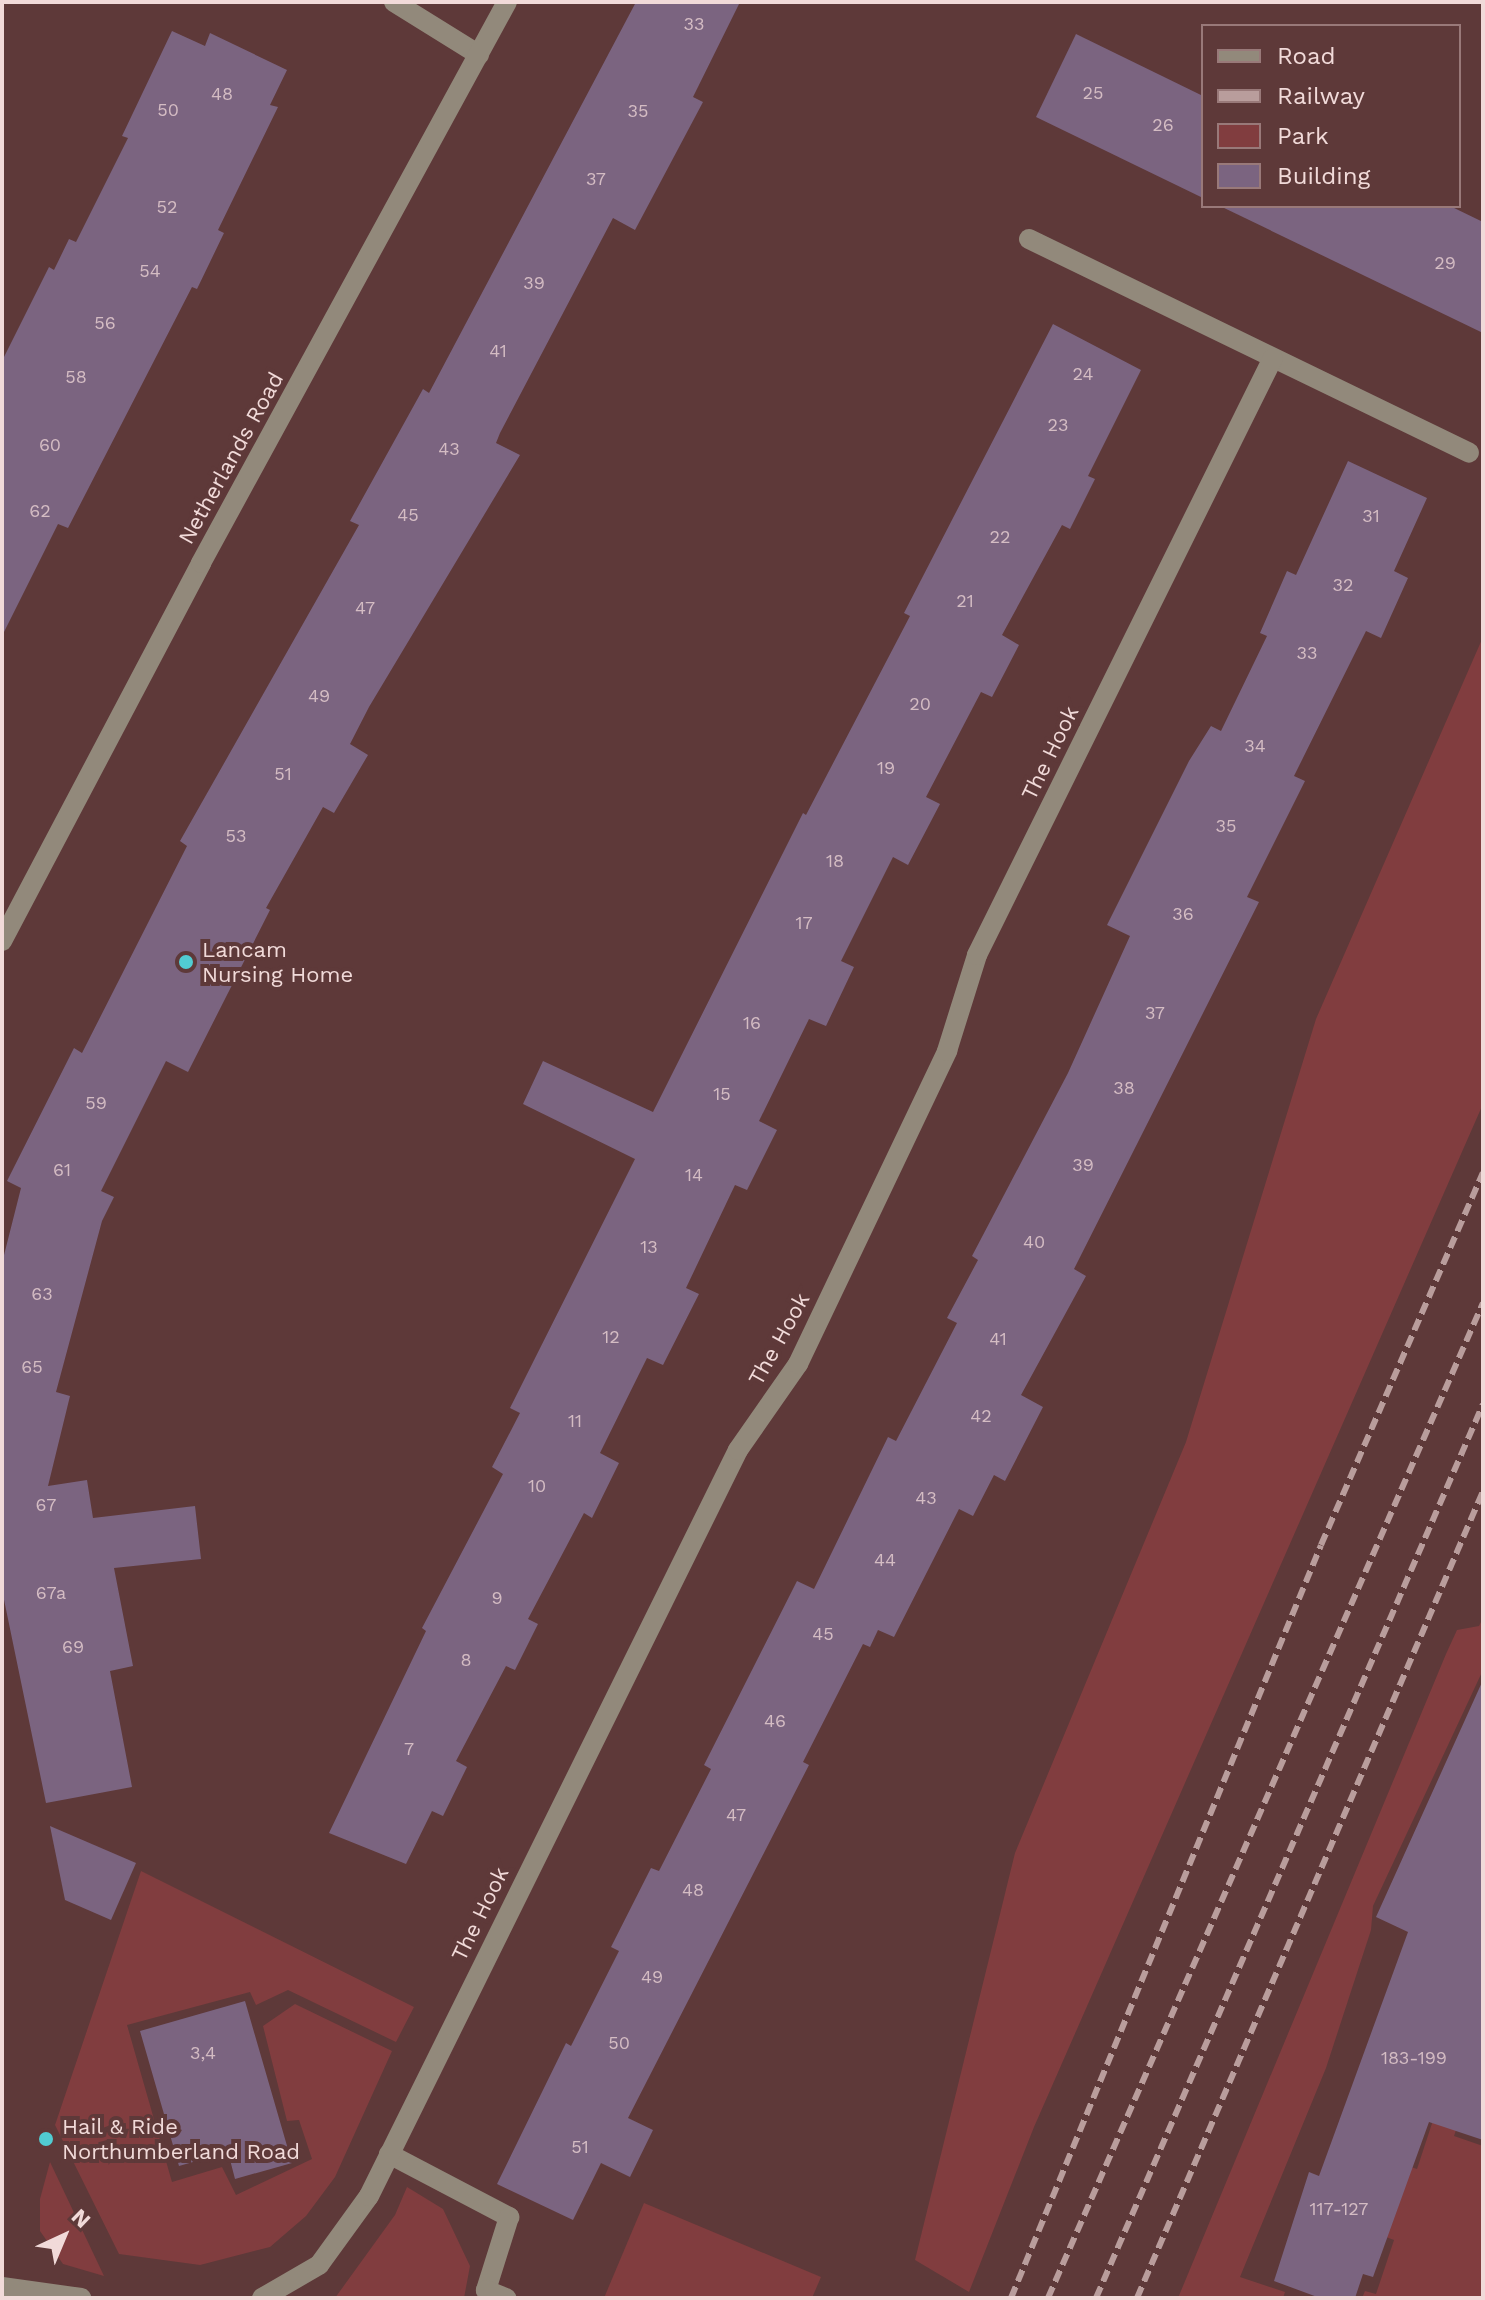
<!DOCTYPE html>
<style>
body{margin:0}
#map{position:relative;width:1485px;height:2300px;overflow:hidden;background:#5e3939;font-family:"Work Sans",sans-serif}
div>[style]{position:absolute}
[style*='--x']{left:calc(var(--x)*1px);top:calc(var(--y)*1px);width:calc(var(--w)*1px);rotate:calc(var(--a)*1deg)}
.green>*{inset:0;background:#813d3f}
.building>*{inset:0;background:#7b6480}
.minor>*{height:20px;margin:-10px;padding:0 10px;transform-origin:10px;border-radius:10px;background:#92897b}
.rail>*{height:6px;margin-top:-3px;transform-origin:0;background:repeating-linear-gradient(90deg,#b99d9c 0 12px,transparent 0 18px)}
.dots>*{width:22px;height:22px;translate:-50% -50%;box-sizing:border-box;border:4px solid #5e3939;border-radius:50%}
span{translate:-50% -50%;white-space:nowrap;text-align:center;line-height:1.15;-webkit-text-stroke:8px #5e3939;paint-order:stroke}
.number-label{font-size:18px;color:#d4bcc3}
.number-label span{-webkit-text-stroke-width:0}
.street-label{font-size:22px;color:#f1dad9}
.poi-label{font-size:22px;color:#f1dad9}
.left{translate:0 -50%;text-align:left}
.frame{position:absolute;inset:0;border:4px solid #f1dad9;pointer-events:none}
.legend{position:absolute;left:1201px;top:24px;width:260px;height:184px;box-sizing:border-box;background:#5e3939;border:2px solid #997979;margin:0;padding:10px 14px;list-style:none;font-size:24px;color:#f1dad9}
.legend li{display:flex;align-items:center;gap:16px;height:40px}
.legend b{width:40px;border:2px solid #997979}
.north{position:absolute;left:24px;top:2196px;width:80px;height:80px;-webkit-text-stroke:6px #5e3939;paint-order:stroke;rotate:44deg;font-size:22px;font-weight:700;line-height:32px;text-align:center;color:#f1dad9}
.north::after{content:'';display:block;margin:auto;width:28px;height:36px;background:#f1dad9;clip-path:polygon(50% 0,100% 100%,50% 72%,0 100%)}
</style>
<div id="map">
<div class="green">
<div style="clip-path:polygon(1483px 637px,1483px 1104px,1034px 2127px,969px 2292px,915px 2260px,1015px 1853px,1186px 1442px,1316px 1019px)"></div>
<div style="clip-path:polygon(1483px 1618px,1483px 1670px,1373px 1906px,1371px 1930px,1326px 2068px,1240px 2277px,1285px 2292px,1283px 2298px,1178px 2298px,1446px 1654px,1457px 1630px,1479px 1626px)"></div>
<div style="clip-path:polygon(141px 1871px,414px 2007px,396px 2042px,288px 1990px,256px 2005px,250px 1992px,127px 2025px,172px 2182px,222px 2167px,236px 2195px,312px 2159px,299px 2120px,287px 2121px,263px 2026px,295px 2004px,392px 2051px,335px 2177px,306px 2216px,270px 2247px,200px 2265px,119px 2254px,55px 2125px)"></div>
<div style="clip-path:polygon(1442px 2093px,1466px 2100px,1454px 2136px,1483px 2146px,1483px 2298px,1362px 2298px,1365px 2291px,1376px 2294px,1394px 2240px,1378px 2234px,1402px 2164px,1417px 2169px)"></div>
<div style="clip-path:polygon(50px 2162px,104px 2276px,63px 2264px,40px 2231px,40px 2199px)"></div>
<div style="clip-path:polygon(407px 2187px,443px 2209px,470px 2266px,464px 2298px,335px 2298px,395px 2215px)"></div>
<div style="clip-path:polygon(644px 2203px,821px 2277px,812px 2298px,604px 2298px)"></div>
</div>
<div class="building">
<div style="clip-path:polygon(636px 2px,740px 2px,693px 97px,703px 102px,635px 230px,613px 218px,500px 433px,496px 443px,520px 455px,369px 707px,350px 744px,368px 755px,334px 813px,323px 807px,266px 908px,270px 910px,188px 1072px,166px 1061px,101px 1191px,114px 1197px,102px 1221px,56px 1392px,70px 1396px,48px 1486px,87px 1480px,93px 1518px,195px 1506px,201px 1559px,114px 1568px,133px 1666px,110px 1671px,132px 1787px,46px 1803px,2px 1590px,2px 1263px,21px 1188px,7px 1181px,74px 1048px,82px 1053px,187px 846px,180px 841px,359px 525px,350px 521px,423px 389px,429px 393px)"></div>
<div style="clip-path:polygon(172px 31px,205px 46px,210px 33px,287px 70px,270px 105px,278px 107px,218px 230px,224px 233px,197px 289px,192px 287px,68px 528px,58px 524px,2px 636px,2px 361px,49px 267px,54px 270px,69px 239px,76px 242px,128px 138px,122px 136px)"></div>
<div style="clip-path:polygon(1076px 34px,1203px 96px,1203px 198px,1036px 117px)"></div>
<div style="clip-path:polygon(1220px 206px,1450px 206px,1483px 222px,1483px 333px)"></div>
<div style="clip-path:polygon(1053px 324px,1141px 370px,1088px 476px,1095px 479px,1070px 529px,1062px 525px,1002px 635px,1019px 645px,992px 697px,981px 692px,926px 797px,940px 804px,908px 865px,893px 857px,841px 961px,854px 967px,826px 1026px,809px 1019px,759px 1121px,777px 1130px,747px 1190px,735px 1185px,686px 1288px,699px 1294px,663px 1365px,647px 1358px,600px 1453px,619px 1463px,592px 1518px,584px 1513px,528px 1619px,538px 1624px,515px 1670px,506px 1666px,456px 1761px,467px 1767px,443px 1816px,432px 1811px,406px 1864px,329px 1833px,426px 1631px,422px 1628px,503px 1474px,492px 1467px,520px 1413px,510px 1408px,635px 1159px,523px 1104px,543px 1061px,653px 1112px,803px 813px,806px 815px,910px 616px,904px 613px)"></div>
<div style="clip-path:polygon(1348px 461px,1427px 498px,1394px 571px,1408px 578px,1381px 638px,1366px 631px,1294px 776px,1305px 781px,1247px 897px,1259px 902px,1074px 1269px,1086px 1276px,1021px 1395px,1043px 1407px,1005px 1481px,994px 1475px,973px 1516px,959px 1509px,894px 1637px,878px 1630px,870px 1647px,863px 1644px,803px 1762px,809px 1765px,628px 2118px,653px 2130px,630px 2177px,601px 2163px,573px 2220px,497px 2184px,566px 2043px,571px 2046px,619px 1951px,611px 1947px,651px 1868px,659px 1871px,711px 1769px,704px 1765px,797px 1581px,814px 1589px,888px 1437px,896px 1441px,957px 1323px,947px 1318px,978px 1260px,972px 1256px,1068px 1073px,1130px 936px,1107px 925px,1189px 761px,1211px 726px,1221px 731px,1267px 636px,1260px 633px,1287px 571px,1296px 575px)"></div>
<div style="clip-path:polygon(1483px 1680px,1483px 2140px,1429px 2122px,1373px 2277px,1363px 2274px,1355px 2298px,1320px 2298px,1274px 2281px,1309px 2172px,1319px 2176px,1408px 1932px,1376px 1917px)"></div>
<div style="clip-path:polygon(50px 1826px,136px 1863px,111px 1920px,65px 1900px)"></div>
<div style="clip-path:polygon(245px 2001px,292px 2163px,235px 2179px,228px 2152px,179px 2166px,140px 2031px)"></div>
</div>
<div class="minor">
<div style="--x:394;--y:2;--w:100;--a:31.9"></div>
<div style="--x:1029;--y:239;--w:489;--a:25.9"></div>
<div style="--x:2;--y:941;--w:427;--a:-62.2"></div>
<div style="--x:201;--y:563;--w:639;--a:-61.39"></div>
<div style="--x:389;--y:2154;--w:136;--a:27.7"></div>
<div style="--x:509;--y:2217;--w:77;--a:107.5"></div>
<div style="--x:486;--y:2290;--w:22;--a:22"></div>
<div style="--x:2;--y:2287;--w:80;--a:7.9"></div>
<div style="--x:262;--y:2298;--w:66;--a:-30.1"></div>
<div style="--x:319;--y:2265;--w:85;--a:-54.1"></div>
<div style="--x:369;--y:2196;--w:832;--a:-63.68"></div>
<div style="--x:738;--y:1450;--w:105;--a:-55.1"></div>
<div style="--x:798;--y:1364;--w:347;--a:-64.5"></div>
<div style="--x:947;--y:1051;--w:101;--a:-72.6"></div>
<div style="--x:977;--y:955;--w:666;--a:-63.63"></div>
</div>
<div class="rail">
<div style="--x:1011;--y:2298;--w:814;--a:-67.62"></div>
<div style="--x:1321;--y:1545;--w:406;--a:-66.5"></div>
<div style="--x:1048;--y:2298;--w:1086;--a:-66.39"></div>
<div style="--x:1096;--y:2298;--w:974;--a:-66.59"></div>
<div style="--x:1137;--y:2298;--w:878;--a:-66.79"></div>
</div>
<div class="dots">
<div style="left:186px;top:962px;background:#51ccd2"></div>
<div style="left:46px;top:2139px;background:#51ccd2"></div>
</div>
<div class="number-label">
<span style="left:694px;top:24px">33</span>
<span style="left:1093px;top:93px">25</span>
<span style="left:222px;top:94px">48</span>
<span style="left:168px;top:110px">50</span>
<span style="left:638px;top:111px">35</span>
<span style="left:1163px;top:125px">26</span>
<span style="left:596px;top:179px">37</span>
<span style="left:167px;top:207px">52</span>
<span style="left:1445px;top:263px">29</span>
<span style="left:150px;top:271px">54</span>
<span style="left:534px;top:283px">39</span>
<span style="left:105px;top:323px">56</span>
<span style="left:498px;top:351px">41</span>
<span style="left:1083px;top:374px">24</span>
<span style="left:76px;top:377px">58</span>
<span style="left:1058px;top:425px">23</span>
<span style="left:50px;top:445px">60</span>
<span style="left:449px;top:449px">43</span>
<span style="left:40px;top:511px">62</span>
<span style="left:408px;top:515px">45</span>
<span style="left:1371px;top:516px">31</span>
<span style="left:1000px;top:537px">22</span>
<span style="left:1343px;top:585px">32</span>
<span style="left:965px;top:601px">21</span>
<span style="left:365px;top:608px">47</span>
<span style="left:1307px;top:653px">33</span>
<span style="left:319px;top:696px">49</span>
<span style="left:920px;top:704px">20</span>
<span style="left:1255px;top:746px">34</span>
<span style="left:886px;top:768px">19</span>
<span style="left:283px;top:774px">51</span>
<span style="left:1226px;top:826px">35</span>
<span style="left:236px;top:836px">53</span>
<span style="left:835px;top:861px">18</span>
<span style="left:1183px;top:914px">36</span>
<span style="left:804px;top:923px">17</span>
<span style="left:1155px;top:1013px">37</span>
<span style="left:752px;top:1023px">16</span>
<span style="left:1124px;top:1088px">38</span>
<span style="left:722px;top:1094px">15</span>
<span style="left:96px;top:1103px">59</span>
<span style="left:1083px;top:1165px">39</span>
<span style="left:62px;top:1170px">61</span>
<span style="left:694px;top:1175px">14</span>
<span style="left:1034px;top:1242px">40</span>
<span style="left:649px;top:1247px">13</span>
<span style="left:42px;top:1294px">63</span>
<span style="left:611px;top:1337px">12</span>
<span style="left:998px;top:1339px">41</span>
<span style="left:32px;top:1367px">65</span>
<span style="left:981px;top:1416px">42</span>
<span style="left:575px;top:1421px">11</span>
<span style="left:537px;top:1486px">10</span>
<span style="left:926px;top:1498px">43</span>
<span style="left:46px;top:1505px">67</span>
<span style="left:885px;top:1560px">44</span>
<span style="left:51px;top:1593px">67a</span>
<span style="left:497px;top:1598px">9</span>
<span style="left:823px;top:1634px">45</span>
<span style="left:73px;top:1647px">69</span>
<span style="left:466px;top:1660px">8</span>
<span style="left:775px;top:1721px">46</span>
<span style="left:409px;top:1749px">7</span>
<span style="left:736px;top:1815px">47</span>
<span style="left:693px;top:1890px">48</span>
<span style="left:652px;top:1977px">49</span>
<span style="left:619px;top:2043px">50</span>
<span style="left:203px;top:2053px">3,4</span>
<span style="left:1414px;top:2058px">183-199</span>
<span style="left:580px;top:2147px">51</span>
<span style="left:1339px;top:2209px">117-127</span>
</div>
<div class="street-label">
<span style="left:231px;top:458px;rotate:-61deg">Netherlands Road</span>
<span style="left:1050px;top:753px;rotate:-64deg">The Hook</span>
<span style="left:779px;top:1339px;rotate:-61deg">The Hook</span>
<span style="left:480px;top:1914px;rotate:-64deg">The Hook</span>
</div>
<div class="poi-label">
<span class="left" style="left:202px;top:962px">Lancam<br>Nursing Home</span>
<span class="left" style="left:62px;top:2139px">Hail &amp; Ride<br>Northumberland Road</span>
</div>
<div class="frame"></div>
<ul class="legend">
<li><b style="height:10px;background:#92897b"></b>Road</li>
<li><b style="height:10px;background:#b99d9c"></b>Railway</li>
<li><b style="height:22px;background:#813d3f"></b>Park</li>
<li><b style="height:22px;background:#7b6480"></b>Building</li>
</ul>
<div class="north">N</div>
</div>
